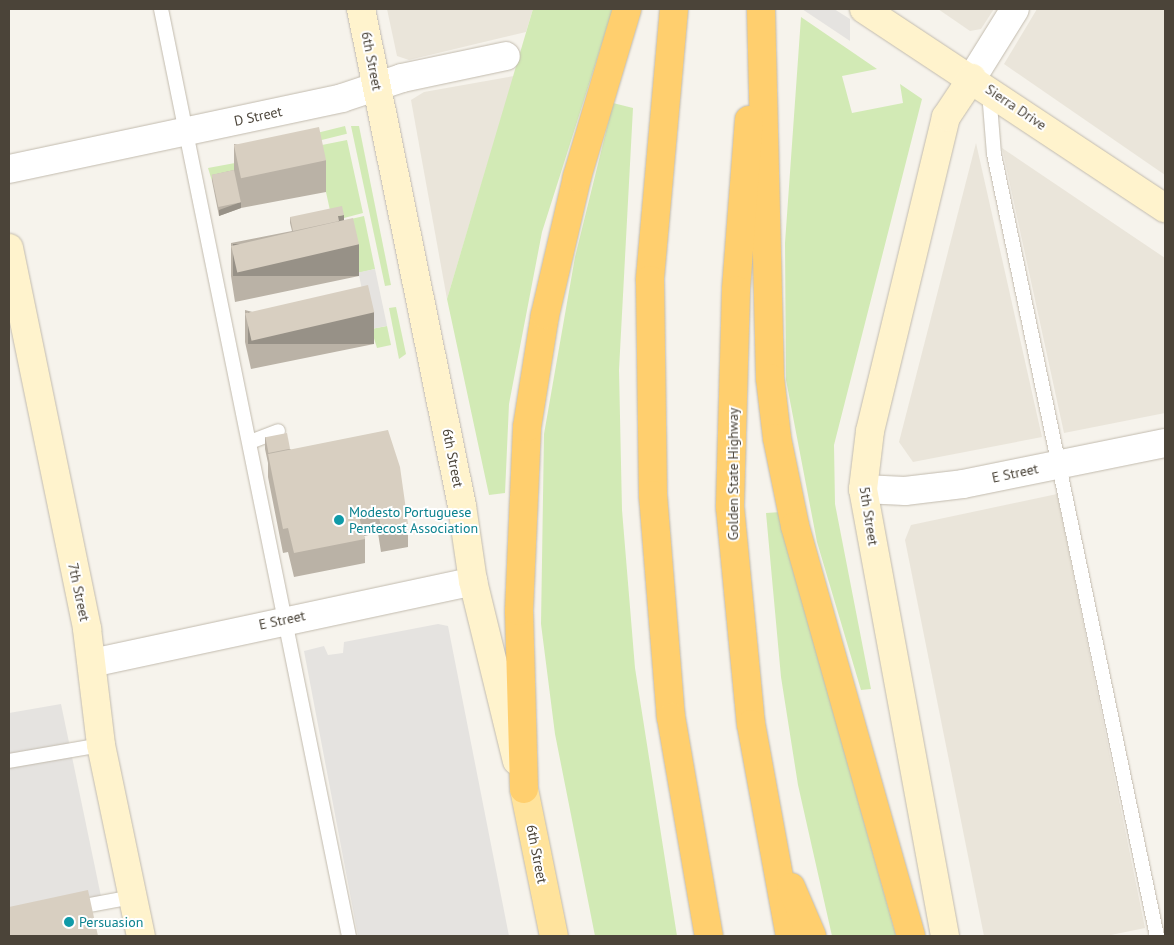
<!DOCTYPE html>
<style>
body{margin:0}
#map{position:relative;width:1174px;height:945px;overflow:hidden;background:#f6f3ec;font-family:"PT Sans",sans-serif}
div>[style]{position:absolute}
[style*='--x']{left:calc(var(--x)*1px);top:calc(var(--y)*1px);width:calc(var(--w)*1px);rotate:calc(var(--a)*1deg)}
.residential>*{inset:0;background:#eae5da}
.green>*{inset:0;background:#d2eab5;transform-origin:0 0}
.parking>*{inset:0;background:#e5e3e0;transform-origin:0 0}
.roads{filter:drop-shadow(0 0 1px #c2bbae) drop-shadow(0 0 1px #c2bbae)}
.lane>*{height:14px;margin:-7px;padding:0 7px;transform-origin:7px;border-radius:7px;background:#fff}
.street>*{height:28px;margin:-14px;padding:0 14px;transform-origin:14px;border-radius:14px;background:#fff}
.secondary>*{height:28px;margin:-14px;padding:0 14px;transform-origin:14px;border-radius:14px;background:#fff3cd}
.primary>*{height:28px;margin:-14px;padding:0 14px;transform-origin:14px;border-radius:14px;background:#ffe39c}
.highway>*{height:28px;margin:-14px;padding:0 14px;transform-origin:14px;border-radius:14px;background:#ffcf6e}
.wall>*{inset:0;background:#bab2a6}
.shaded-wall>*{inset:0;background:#979187;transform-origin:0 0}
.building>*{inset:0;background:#d8cfc1;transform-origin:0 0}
.dots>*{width:14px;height:14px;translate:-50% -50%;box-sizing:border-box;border:2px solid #fff;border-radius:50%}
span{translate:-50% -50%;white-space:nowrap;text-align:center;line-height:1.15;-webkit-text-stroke:4px #fff;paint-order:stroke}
.street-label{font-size:14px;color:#4b4439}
.culture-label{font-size:14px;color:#0d838f}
.left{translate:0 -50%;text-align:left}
.frame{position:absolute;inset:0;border:10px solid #4b4439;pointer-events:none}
</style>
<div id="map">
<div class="residential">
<div style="clip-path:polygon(387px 9px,533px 9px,526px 32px,409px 60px,397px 56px)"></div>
<div style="clip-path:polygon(938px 9px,994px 9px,981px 29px,970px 31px)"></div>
<div style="clip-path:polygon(1037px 9px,1165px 9px,1165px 175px,1004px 64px)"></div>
<div style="clip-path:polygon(514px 76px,447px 299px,411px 100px,424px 92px)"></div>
<div style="clip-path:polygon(976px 143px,1042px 437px,913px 462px,899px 442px)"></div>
<div style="clip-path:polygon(1002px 148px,1165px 258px,1165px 413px,1064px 433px)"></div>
<div style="clip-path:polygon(1057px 494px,1145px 928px,1106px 936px,984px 936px,905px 540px,911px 525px)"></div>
</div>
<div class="green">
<div style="clip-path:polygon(533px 9px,613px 9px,542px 232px,509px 404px,505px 493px,489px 495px,447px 299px)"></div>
<div style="clip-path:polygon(801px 17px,877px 69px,842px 76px,852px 113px,903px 103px,900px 84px,922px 99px,834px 445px,835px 504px,871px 689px,861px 690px,817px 542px,786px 380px,785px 243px)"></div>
<div style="clip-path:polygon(613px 103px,633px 108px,619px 370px,622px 510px,635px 668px,677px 936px,595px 936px,555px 734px,541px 624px,544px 434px,575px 257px)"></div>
<div style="left:345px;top:126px;width:8px;height:55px;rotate:76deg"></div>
<div style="clip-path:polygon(351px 126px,359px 126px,391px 285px,385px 286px)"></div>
<div style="clip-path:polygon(347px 140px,363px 213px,344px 218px,331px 215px,319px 160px,297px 150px)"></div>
<div style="clip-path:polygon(235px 163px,241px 175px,212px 181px,208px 168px)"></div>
<div style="clip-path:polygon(364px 216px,375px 269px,358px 273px,338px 222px)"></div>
<div style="clip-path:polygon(396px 307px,406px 354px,399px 359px,389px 308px)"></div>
<div style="clip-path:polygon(387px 326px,391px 345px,377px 348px,371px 329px)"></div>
<div style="clip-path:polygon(781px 512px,849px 768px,896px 936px,832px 936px,798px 785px,781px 677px,766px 513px)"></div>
</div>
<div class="parking">
<div style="clip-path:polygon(802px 9px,834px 9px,850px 19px,850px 41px)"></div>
<div style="left:375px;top:269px;width:58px;height:17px;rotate:78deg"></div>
<div style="clip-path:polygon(438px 624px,448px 626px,509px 936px,358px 936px,304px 651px,324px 646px,328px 655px,343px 653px,344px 642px)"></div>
<div style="clip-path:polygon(61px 704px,103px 906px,9px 934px,9px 713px)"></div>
</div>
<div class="roads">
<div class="lane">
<div style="--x:161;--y:9;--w:946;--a:78.54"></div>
<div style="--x:989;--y:92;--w:62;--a:85.4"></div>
<div style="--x:994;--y:154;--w:799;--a:78.23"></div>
<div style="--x:250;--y:442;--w:30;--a:-21"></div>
<div style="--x:9;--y:761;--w:93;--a:-9.9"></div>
<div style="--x:73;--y:908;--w:61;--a:-10.4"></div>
</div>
<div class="street">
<div style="--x:972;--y:78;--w:81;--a:-58.1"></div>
<div style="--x:9;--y:169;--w:340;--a:-12"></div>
<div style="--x:342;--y:98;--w:63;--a:-18.4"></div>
<div style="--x:402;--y:78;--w:106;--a:-11.9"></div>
<div style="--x:863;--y:489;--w:42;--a:2.7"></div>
<div style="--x:905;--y:491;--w:58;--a:-6.9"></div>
<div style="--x:963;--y:484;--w:206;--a:-11.5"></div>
<div style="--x:92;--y:663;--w:390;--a:-12.1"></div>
</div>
<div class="secondary">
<div style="--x:361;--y:9;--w:507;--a:78.51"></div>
<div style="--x:462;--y:506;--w:76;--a:81.7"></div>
<div style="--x:473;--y:581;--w:185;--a:76.3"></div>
<div style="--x:864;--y:9;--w:361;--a:33.5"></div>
<div style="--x:9;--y:248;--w:389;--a:78.4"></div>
<div style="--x:87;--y:629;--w:117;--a:83.1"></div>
<div style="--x:101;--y:745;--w:195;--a:78.2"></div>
<div style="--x:945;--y:936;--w:454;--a:-100.4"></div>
<div style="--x:863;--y:489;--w:58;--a:-83.1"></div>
<div style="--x:870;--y:431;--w:323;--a:-76.4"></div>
<div style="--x:946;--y:117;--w:47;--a:-56.3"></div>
</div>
<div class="primary">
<div style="--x:524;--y:789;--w:150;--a:78.5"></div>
</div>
<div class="highway">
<div style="--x:674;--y:9;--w:272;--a:95.1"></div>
<div style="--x:650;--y:280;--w:215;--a:89.2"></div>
<div style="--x:653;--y:495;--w:223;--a:85.4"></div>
<div style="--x:671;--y:717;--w:222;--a:80.2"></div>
<div style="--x:761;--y:9;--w:369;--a:88.6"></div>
<div style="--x:770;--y:378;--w:60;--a:83.3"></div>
<div style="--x:777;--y:438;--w:90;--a:78.4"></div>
<div style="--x:795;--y:526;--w:426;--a:74.2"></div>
<div style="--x:749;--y:120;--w:170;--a:94.4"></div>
<div style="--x:736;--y:290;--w:217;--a:91.6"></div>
<div style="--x:730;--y:507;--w:218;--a:84.5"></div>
<div style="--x:751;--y:724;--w:216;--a:79.6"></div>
<div style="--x:524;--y:789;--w:178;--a:-91.6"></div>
<div style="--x:519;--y:611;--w:184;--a:-87.5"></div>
<div style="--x:527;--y:427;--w:113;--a:-80.9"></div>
<div style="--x:545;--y:315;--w:142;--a:-76.9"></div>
<div style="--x:577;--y:177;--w:175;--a:-73.4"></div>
<div style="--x:791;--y:887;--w:53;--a:66.8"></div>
</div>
</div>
<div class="wall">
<div style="clip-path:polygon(234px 144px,326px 160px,326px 192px,241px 208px,219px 216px,212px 181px,212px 175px,234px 170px)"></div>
<div style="clip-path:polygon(290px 217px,344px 220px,359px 276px,235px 302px,231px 276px,231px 243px,292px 231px,290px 223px)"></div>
<div style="clip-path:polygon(245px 310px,374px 344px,251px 369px,245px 342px)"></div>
<div style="clip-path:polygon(265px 437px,290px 449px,408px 524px,408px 547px,381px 552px,378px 533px,364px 536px,365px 539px,365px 563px,294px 577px,288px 552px,283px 553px,268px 477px,268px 463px,265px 449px)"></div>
</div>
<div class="shaded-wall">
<div style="clip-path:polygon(241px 202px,241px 208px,219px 216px,219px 210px)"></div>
<div style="clip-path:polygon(344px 215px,344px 221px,338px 222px,338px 216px)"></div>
<div style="left:359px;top:244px;width:32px;height:126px;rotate:90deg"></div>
<div style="left:374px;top:312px;width:32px;height:126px;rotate:90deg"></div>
</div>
<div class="building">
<div style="left:319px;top:127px;width:34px;height:87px;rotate:78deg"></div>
<div style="left:234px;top:170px;width:33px;height:23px;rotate:78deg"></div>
<div style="clip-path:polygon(342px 206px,344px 215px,338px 216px,339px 221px,293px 231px,290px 217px)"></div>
<div style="left:353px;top:218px;width:27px;height:125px;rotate:77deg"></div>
<div style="left:368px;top:285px;width:28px;height:126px;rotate:77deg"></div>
<div style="clip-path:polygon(388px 430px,400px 467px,408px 524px,381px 529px,378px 510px,358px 513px,365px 539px,294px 553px,288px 528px,283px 529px,268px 454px)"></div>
<div style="left:287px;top:433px;width:16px;height:22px;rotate:79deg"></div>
<div style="clip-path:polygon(88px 890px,98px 936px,9px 936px,9px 907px)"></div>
</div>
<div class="dots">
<div style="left:339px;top:520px;background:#0f9aa8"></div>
<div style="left:69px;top:922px;background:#0f9aa8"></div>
</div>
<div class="street-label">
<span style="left:372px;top:61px;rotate:79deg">6th Street</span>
<span style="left:1016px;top:107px;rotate:34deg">Sierra Drive</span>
<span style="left:258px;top:116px;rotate:-12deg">D Street</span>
<span style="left:453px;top:458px;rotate:79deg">6th Street</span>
<span style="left:1015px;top:473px;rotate:-12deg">E Street</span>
<span style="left:733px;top:474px;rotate:-90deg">Golden State Highway</span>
<span style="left:869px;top:516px;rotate:81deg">5th Street</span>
<span style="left:79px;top:592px;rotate:78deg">7th Street</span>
<span style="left:282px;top:620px;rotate:-12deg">E Street</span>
<span style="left:537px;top:854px;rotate:79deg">6th Street</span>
</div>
<div class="culture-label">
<span class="left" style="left:349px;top:520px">Modesto Portuguese<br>Pentecost Association</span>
<span class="left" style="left:79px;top:922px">Persuasion</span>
</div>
<div class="frame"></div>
</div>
